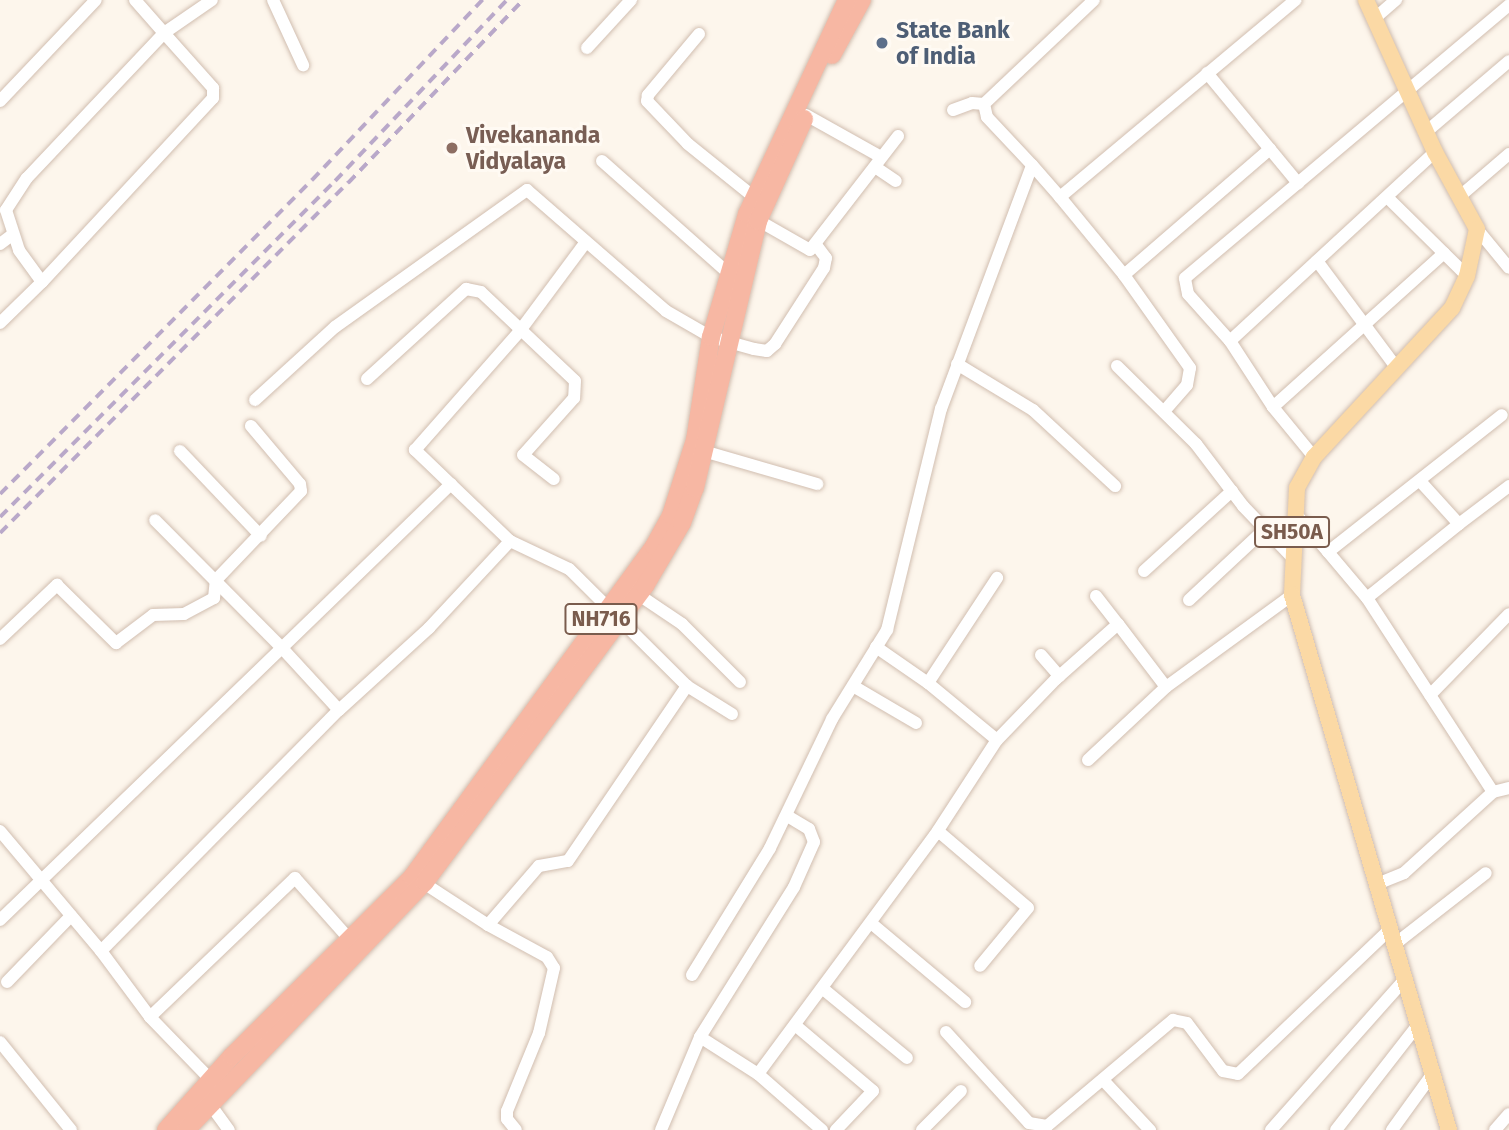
<!DOCTYPE html>
<style>
body{margin:0}
#map{position:relative;width:1509px;height:1130px;overflow:hidden;background:#fdf6ec;font-family:"Fira Sans",sans-serif}
div>[style]{position:absolute}
[style*='--x']{left:calc(var(--x)*1px);top:calc(var(--y)*1px);width:calc(var(--w)*1px);rotate:calc(var(--a)*1deg)}
.roads{filter:drop-shadow(0 0 2px #d1beb0) drop-shadow(0 0 2px #d1beb0)}
.minor>*{height:12px;margin:-6px;padding:0 6px;transform-origin:6px;border-radius:6px;background:#fff}
.major>*{height:16px;margin:-8px;padding:0 8px;transform-origin:8px;border-radius:8px;background:#fbd9a5}
.highway>*{height:18px;margin:-9px;padding:0 9px;transform-origin:9px;border-radius:9px;background:#f7b7a3}
.rail>*{height:3.5px;margin-top:-1.75px;transform-origin:0;background:repeating-linear-gradient(90deg,#b9a8c9 0 10px,transparent 0 17px)}
.dots>*{width:19px;height:19px;translate:-50% -50%;box-sizing:border-box;border:4px solid #fffaf3;border-radius:50%}
span{translate:-50% -50%;white-space:nowrap;text-align:center;line-height:1.15;-webkit-text-stroke:6px #fffaf3;paint-order:stroke}
.shield-label span{padding:2px 5px;background:#fffaf3;border:2px solid;border-radius:5px;-webkit-text-stroke-width:0}
.shield-label{font-size:21px;color:#7a5c4d;font-weight:700}
.service-label{font-size:23px;color:#4e5e75;font-weight:700}
.left{translate:0 -50%;text-align:left}
.education-label{font-size:23px;color:#785e54;font-weight:700}
</style>
<div id="map">
<div class="roads">
<div class="minor">
<div style="--x:135;--y:0;--w:44;--a:48.7"></div>
<div style="--x:164;--y:33;--w:58;--a:-34.5"></div>
<div style="--x:273;--y:0;--w:72;--a:65.2"></div>
<div style="--x:1375;--y:18;--w:28;--a:-41"></div>
<div style="--x:164;--y:33;--w:74;--a:48.3"></div>
<div style="--x:213;--y:88;--w:10;--a:90"></div>
<div style="--x:213;--y:98;--w:251;--a:132.9"></div>
<div style="--x:42;--y:282;--w:39;--a:-126"></div>
<div style="--x:19;--y:250;--w:42;--a:-108"></div>
<div style="--x:6;--y:210;--w:38;--a:-57"></div>
<div style="--x:27;--y:178;--w:199;--a:-46.6"></div>
<div style="--x:699;--y:34;--w:80;--a:129.9"></div>
<div style="--x:648;--y:95;--w:6;--a:99"></div>
<div style="--x:647;--y:101;--w:59;--a:46.4"></div>
<div style="--x:688;--y:144;--w:85;--a:38.8"></div>
<div style="--x:587;--y:48;--w:65;--a:-47.5"></div>
<div style="--x:1207;--y:73;--w:143;--a:50.4"></div>
<div style="--x:0;--y:101;--w:139;--a:-46.5"></div>
<div style="--x:953;--y:110;--w:20;--a:-20"></div>
<div style="--x:972;--y:103;--w:12;--a:5"></div>
<div style="--x:806;--y:115;--w:86;--a:29.2"></div>
<div style="--x:1426;--y:132;--w:109;--a:-40.5"></div>
<div style="--x:602;--y:161;--w:167;--a:41.6"></div>
<div style="--x:1032;--y:165;--w:66;--a:-133.2"></div>
<div style="--x:987;--y:117;--w:13;--a:-103"></div>
<div style="--x:984;--y:104;--w:151;--a:-43.4"></div>
<div style="--x:875;--y:167;--w:25;--a:34"></div>
<div style="--x:1060;--y:197;--w:101;--a:50.6"></div>
<div style="--x:1124;--y:275;--w:114;--a:54.6"></div>
<div style="--x:1190;--y:368;--w:17;--a:100"></div>
<div style="--x:1187;--y:385;--w:35;--a:131"></div>
<div style="--x:1387;--y:197;--w:112;--a:44.6"></div>
<div style="--x:1459;--y:197;--w:66;--a:-40.7"></div>
<div style="--x:754;--y:218;--w:64;--a:29.7"></div>
<div style="--x:810;--y:250;--w:144;--a:-52.3"></div>
<div style="--x:1477;--y:229;--w:50;--a:50.6"></div>
<div style="--x:0;--y:244;--w:15;--a:-37"></div>
<div style="--x:1317;--y:261;--w:132;--a:53.3"></div>
<div style="--x:1124;--y:275;--w:193;--a:-40.8"></div>
<div style="--x:0;--y:323;--w:59;--a:-44.3"></div>
<div style="--x:1230;--y:341;--w:63;--a:-131.8"></div>
<div style="--x:1188;--y:294;--w:16;--a:-101"></div>
<div style="--x:1185;--y:278;--w:424;--a:-40.1"></div>
<div style="--x:957;--y:364;--w:89;--a:31.2"></div>
<div style="--x:1033;--y:410;--w:112;--a:42.8"></div>
<div style="--x:1117;--y:366;--w:111;--a:44.6"></div>
<div style="--x:1196;--y:444;--w:78;--a:52.8"></div>
<div style="--x:1243;--y:506;--w:69;--a:46.2"></div>
<div style="--x:367;--y:379;--w:134;--a:-42.3"></div>
<div style="--x:466;--y:289;--w:15;--a:11"></div>
<div style="--x:481;--y:292;--w:129;--a:43.4"></div>
<div style="--x:575;--y:381;--w:17;--a:93"></div>
<div style="--x:574;--y:398;--w:76;--a:131.8"></div>
<div style="--x:523;--y:455;--w:39;--a:38"></div>
<div style="--x:255;--y:400;--w:108;--a:-42.4"></div>
<div style="--x:335;--y:327;--w:236;--a:-35.5"></div>
<div style="--x:527;--y:190;--w:184;--a:41"></div>
<div style="--x:666;--y:311;--w:52;--a:30"></div>
<div style="--x:711;--y:337;--w:45;--a:15.6"></div>
<div style="--x:754;--y:349;--w:13;--a:9"></div>
<div style="--x:767;--y:351;--w:11;--a:-41"></div>
<div style="--x:775;--y:344;--w:90;--a:-57.2"></div>
<div style="--x:824;--y:268;--w:10;--a:-79"></div>
<div style="--x:826;--y:258;--w:15;--a:-127"></div>
<div style="--x:1273;--y:407;--w:230;--a:-42"></div>
<div style="--x:180;--y:451;--w:117;--a:46.4"></div>
<div style="--x:703;--y:451;--w:119;--a:16.1"></div>
<div style="--x:1314;--y:457;--w:65;--a:-129.4"></div>
<div style="--x:1273;--y:407;--w:79;--a:-123.1"></div>
<div style="--x:1230;--y:341;--w:279;--a:-42.7"></div>
<div style="--x:1420;--y:481;--w:58;--a:47.8"></div>
<div style="--x:1459;--y:524;--w:63;--a:-37.2"></div>
<div style="--x:451;--y:484;--w:235;--a:135.9"></div>
<div style="--x:282;--y:648;--w:84;--a:47.4"></div>
<div style="--x:339;--y:710;--w:122;--a:-42.3"></div>
<div style="--x:429;--y:628;--w:119;--a:-47"></div>
<div style="--x:1296;--y:514;--w:110;--a:49.8"></div>
<div style="--x:1459;--y:524;--w:118;--a:141.2"></div>
<div style="--x:1367;--y:598;--w:231;--a:57"></div>
<div style="--x:1328;--y:552;--w:221;--a:-38.2"></div>
<div style="--x:1144;--y:571;--w:119;--a:-42.3"></div>
<div style="--x:639;--y:595;--w:52;--a:34"></div>
<div style="--x:682;--y:624;--w:82;--a:45"></div>
<div style="--x:1096;--y:596;--w:36;--a:52"></div>
<div style="--x:1189;--y:600;--w:103;--a:-43"></div>
<div style="--x:0;--y:639;--w:79;--a:-43.5"></div>
<div style="--x:57;--y:585;--w:83;--a:44.5"></div>
<div style="--x:116;--y:643;--w:46;--a:-37.1"></div>
<div style="--x:153;--y:615;--w:31;--a:-2"></div>
<div style="--x:184;--y:614;--w:34;--a:-28"></div>
<div style="--x:214;--y:598;--w:18;--a:-84"></div>
<div style="--x:216;--y:580;--w:123;--a:-46.3"></div>
<div style="--x:301;--y:491;--w:7;--a:-98"></div>
<div style="--x:300;--y:484;--w:76;--a:-130.2"></div>
<div style="--x:876;--y:647;--w:63;--a:34.7"></div>
<div style="--x:928;--y:683;--w:89;--a:39.6"></div>
<div style="--x:1041;--y:655;--w:28;--a:49"></div>
<div style="--x:928;--y:683;--w:126;--a:-56.7"></div>
<div style="--x:687;--y:686;--w:53;--a:31.9"></div>
<div style="--x:853;--y:686;--w:73;--a:30.4"></div>
<div style="--x:1430;--y:695;--w:113;--a:-45.7"></div>
<div style="--x:1088;--y:760;--w:107;--a:-43.1"></div>
<div style="--x:1166;--y:687;--w:156;--a:-36.1"></div>
<div style="--x:0;--y:831;--w:157;--a:49.9"></div>
<div style="--x:938;--y:831;--w:118;--a:40.5"></div>
<div style="--x:1028;--y:908;--w:75;--a:129.6"></div>
<div style="--x:419;--y:880;--w:82;--a:33.1"></div>
<div style="--x:488;--y:925;--w:78;--a:-49.2"></div>
<div style="--x:539;--y:866;--w:29;--a:-10"></div>
<div style="--x:568;--y:861;--w:212;--a:-55.8"></div>
<div style="--x:687;--y:686;--w:166;--a:-135.2"></div>
<div style="--x:569;--y:569;--w:65;--a:-154.6"></div>
<div style="--x:510;--y:541;--w:132;--a:-136.2"></div>
<div style="--x:415;--y:450;--w:157;--a:-48.6"></div>
<div style="--x:519;--y:332;--w:111;--a:-53.4"></div>
<div style="--x:1377;--y:884;--w:29;--a:-22"></div>
<div style="--x:1404;--y:873;--w:120;--a:-42.3"></div>
<div style="--x:1493;--y:792;--w:16;--a:-14"></div>
<div style="--x:0;--y:920;--w:392;--a:-44"></div>
<div style="--x:282;--y:648;--w:180;--a:-134.8"></div>
<div style="--x:871;--y:923;--w:123;--a:40"></div>
<div style="--x:488;--y:925;--w:67;--a:28.5"></div>
<div style="--x:547;--y:957;--w:13;--a:58"></div>
<div style="--x:554;--y:968;--w:67;--a:103"></div>
<div style="--x:539;--y:1033;--w:84;--a:112.3"></div>
<div style="--x:507;--y:1111;--w:8;--a:90"></div>
<div style="--x:507;--y:1119;--w:14;--a:51"></div>
<div style="--x:1395;--y:944;--w:115;--a:-38"></div>
<div style="--x:692;--y:975;--w:149;--a:-58.4"></div>
<div style="--x:770;--y:848;--w:143;--a:-64.3"></div>
<div style="--x:832;--y:719;--w:105;--a:-58.3"></div>
<div style="--x:887;--y:630;--w:228;--a:-76.3"></div>
<div style="--x:941;--y:409;--w:260;--a:-69.5"></div>
<div style="--x:1032;--y:165;--w:43;--a:48.8"></div>
<div style="--x:1060;--y:197;--w:307;--a:-39.9"></div>
<div style="--x:7;--y:982;--w:92;--a:-45.9"></div>
<div style="--x:822;--y:988;--w:110;--a:39.5"></div>
<div style="--x:150;--y:1017;--w:201;--a:-43.8"></div>
<div style="--x:295;--y:878;--w:83;--a:48.4"></div>
<div style="--x:795;--y:1025;--w:102;--a:40.2"></div>
<div style="--x:873;--y:1091;--w:54;--a:133.5"></div>
<div style="--x:946;--y:1032;--w:123;--a:47.6"></div>
<div style="--x:1029;--y:1123;--w:18;--a:9"></div>
<div style="--x:1047;--y:1126;--w:165;--a:-40.1"></div>
<div style="--x:1173;--y:1020;--w:14;--a:12"></div>
<div style="--x:1187;--y:1023;--w:60;--a:53.1"></div>
<div style="--x:1223;--y:1071;--w:15;--a:11"></div>
<div style="--x:1238;--y:1074;--w:210;--a:-43.6"></div>
<div style="--x:700;--y:1037;--w:69;--a:32.5"></div>
<div style="--x:758;--y:1074;--w:85;--a:41.2"></div>
<div style="--x:0;--y:1042;--w:113;--a:51.1"></div>
<div style="--x:758;--y:1074;--w:297;--a:-53.5"></div>
<div style="--x:935;--y:835;--w:113;--a:-56.9"></div>
<div style="--x:997;--y:740;--w:85;--a:-46"></div>
<div style="--x:1056;--y:679;--w:83;--a:-41.6"></div>
<div style="--x:1118;--y:624;--w:79;--a:52.7"></div>
<div style="--x:211;--y:1080;--w:88;--a:-134.1"></div>
<div style="--x:150;--y:1017;--w:82;--a:-126.6"></div>
<div style="--x:101;--y:951;--w:339;--a:-45.4"></div>
<div style="--x:1103;--y:1080;--w:69;--a:46.8"></div>
<div style="--x:207;--y:1100;--w:37;--a:54"></div>
<div style="--x:661;--y:1130;--w:101;--a:-67.2"></div>
<div style="--x:700;--y:1037;--w:177;--a:-57.9"></div>
<div style="--x:794;--y:887;--w:49;--a:-66"></div>
<div style="--x:814;--y:842;--w:14;--a:-111"></div>
<div style="--x:809;--y:829;--w:26;--a:-149"></div>
<div style="--x:922;--y:1130;--w:55;--a:-45"></div>
<div style="--x:1271;--y:1130;--w:202;--a:-48.4"></div>
<div style="--x:1336;--y:1130;--w:132;--a:-52.1"></div>
<div style="--x:1392;--y:1130;--w:67;--a:-54.2"></div>
<div style="--x:1495;--y:1130;--w:21;--a:-49"></div>
</div>
<div class="major">
<div style="--x:1366;--y:0;--w:167;--a:65.6"></div>
<div style="--x:1435;--y:152;--w:88;--a:61.4"></div>
<div style="--x:1477;--y:229;--w:48;--a:102"></div>
<div style="--x:1467;--y:276;--w:35;--a:115"></div>
<div style="--x:1452;--y:308;--w:203;--a:132.8"></div>
<div style="--x:1314;--y:457;--w:35;--a:119"></div>
<div style="--x:1297;--y:488;--w:107;--a:92.7"></div>
<div style="--x:1292;--y:595;--w:558;--a:73.65"></div>
</div>
<div class="highway">
<div style="--x:832;--y:55;--w:63;--a:-61.4"></div>
<div style="--x:166;--y:1130;--w:99;--a:-48.3"></div>
<div style="--x:232;--y:1056;--w:254;--a:-44.8"></div>
<div style="--x:412;--y:877;--w:410;--a:-53.8"></div>
<div style="--x:654;--y:546;--w:35;--a:-61"></div>
<div style="--x:671;--y:515;--w:79;--a:-72.3"></div>
<div style="--x:695;--y:440;--w:104;--a:-81.2"></div>
<div style="--x:711;--y:337;--w:128;--a:-73.7"></div>
<div style="--x:747;--y:214;--w:236;--a:-65"></div>
<div style="--x:186;--y:1130;--w:344;--a:-46.1"></div>
<div style="--x:425;--y:882;--w:369;--a:-53.4"></div>
<div style="--x:645;--y:586;--w:73;--a:-59.6"></div>
<div style="--x:682;--y:523;--w:37;--a:-70"></div>
<div style="--x:695;--y:488;--w:274;--a:-76.7"></div>
<div style="--x:758;--y:221;--w:112;--a:-65.7"></div>
</div>
</div>
<div class="rail">
<div style="--x:0;--y:494;--w:443;--a:-45.2"></div>
<div style="--x:312;--y:180;--w:248;--a:-46.6"></div>
<div style="--x:0;--y:517;--w:474;--a:-45.1"></div>
<div style="--x:335;--y:181;--w:250;--a:-46.5"></div>
<div style="--x:0;--y:533;--w:494;--a:-45.2"></div>
<div style="--x:348;--y:183;--w:253;--a:-46.3"></div>
</div>
<div class="dots">
<div style="left:882px;top:43px;background:#5c6f8a"></div>
<div style="left:452px;top:148px;background:#8d6e63"></div>
</div>
<div class="shield-label">
<span style="left:1292px;top:532px">SH50A</span>
<span style="left:601px;top:619px">NH716</span>
</div>
<div class="service-label">
<span class="left" style="left:896px;top:43px">State Bank<br>of India</span>
</div>
<div class="education-label">
<span class="left" style="left:466px;top:148px">Vivekananda<br>Vidyalaya</span>
</div>
</div>
